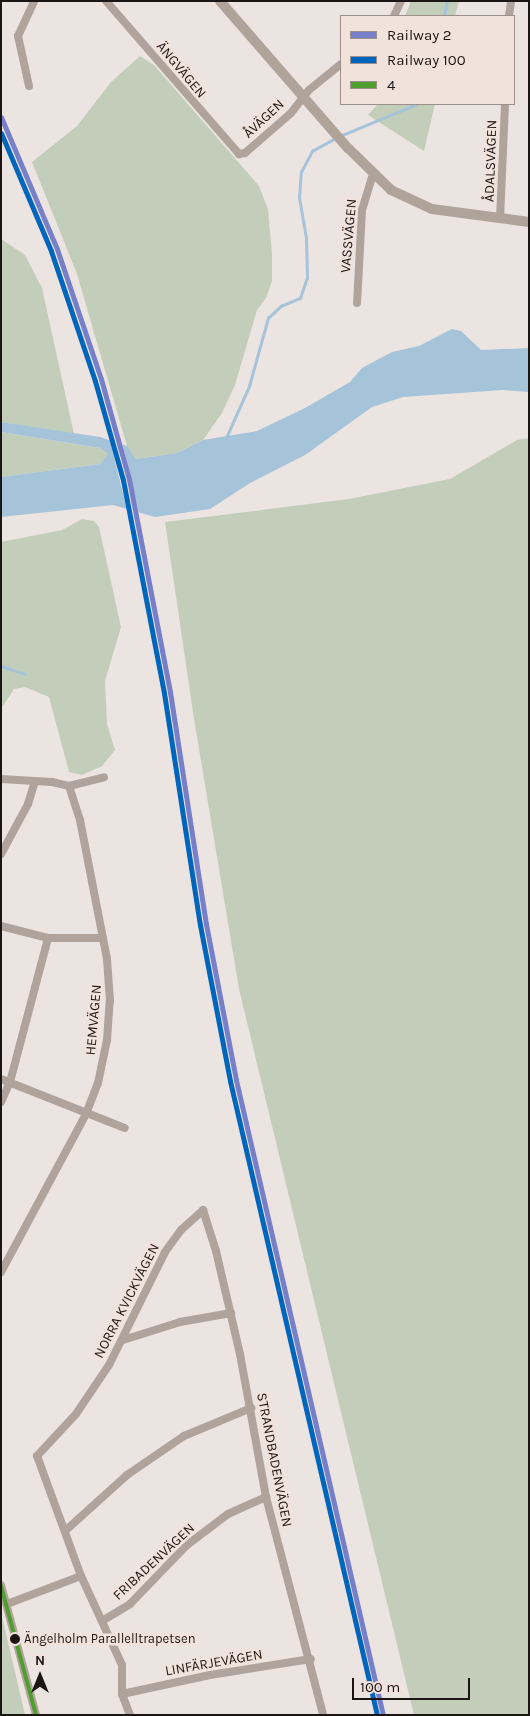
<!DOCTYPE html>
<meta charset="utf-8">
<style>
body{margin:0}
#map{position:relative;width:530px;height:1716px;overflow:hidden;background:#ece4e1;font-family:Karla,sans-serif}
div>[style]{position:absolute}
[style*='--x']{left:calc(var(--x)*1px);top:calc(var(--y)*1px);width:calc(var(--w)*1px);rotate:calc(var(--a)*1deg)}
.green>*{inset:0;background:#c3ceba}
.water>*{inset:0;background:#a5c3d9}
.pier>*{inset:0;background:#ece4e1}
.stream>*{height:2.5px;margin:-1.25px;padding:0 1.25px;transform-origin:1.25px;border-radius:1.25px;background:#a5c3d9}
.street>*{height:8px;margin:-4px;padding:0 4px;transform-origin:4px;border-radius:4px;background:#b0a39c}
.secondary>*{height:10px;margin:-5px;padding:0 5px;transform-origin:5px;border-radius:5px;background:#b0a39a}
.bus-1>*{height:4px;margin:-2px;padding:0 2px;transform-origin:2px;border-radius:2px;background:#509e2f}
.rail-1>*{height:5px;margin:-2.5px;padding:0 2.5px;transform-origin:2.5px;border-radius:2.5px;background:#767fc8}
.rail-2>*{height:5px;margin:-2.5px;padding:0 2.5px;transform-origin:2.5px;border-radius:2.5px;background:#0065bd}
.dots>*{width:14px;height:14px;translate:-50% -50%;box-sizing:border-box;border:2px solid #f1e2dc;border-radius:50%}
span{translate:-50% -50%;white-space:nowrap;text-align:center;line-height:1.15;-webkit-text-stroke:5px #f1e2dc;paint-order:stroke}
.bus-label{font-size:13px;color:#1b1613}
.left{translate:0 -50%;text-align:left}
.street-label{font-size:14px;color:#1b1613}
.frame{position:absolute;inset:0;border:2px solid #1b1613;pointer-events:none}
.legend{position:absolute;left:340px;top:15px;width:175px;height:90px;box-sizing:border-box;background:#f1e2dc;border:1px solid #9b908c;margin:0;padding:6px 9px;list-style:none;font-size:15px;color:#1b1613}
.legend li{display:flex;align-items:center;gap:10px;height:25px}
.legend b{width:25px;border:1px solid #9b908c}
.north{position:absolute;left:15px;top:1651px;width:50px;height:50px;-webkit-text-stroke:4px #f1e2dc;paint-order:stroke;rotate:0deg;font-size:14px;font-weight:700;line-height:20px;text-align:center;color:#1b1613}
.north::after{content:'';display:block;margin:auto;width:18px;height:22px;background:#1b1613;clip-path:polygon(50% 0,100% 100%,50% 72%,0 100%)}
.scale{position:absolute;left:352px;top:1678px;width:118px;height:22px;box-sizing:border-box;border:2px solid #1b1613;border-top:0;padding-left:6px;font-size:15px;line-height:18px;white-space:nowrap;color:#1b1613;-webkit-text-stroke:4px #f1e2dc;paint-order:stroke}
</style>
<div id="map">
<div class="green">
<div style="clip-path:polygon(411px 1px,459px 1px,455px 16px,405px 16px)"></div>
<div style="clip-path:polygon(140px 56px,154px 65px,259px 186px,268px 209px,272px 254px,272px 281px,266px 298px,257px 310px,235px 385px,222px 413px,203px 440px,177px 453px,136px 459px,127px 446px,77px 274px,32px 162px,77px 126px,111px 82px)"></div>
<div style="clip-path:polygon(378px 104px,435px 104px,424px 151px,368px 115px)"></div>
<div style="clip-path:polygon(1px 239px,25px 255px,42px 288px,74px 434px,1px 422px)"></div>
<div style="clip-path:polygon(1px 432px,100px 448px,109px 454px,100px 464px,1px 477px)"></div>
<div style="clip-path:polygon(529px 438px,529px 1715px,414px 1715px,239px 989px,194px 719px,165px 522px,349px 499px,450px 479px,517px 440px)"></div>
<div style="clip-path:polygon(82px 519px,94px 521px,99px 527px,121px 627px,105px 681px,107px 724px,115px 750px,102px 766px,82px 775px,69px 772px,49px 697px,25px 687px,14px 689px,1px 709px,1px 542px,62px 530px)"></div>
<div style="clip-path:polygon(1px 1612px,25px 1715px,1px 1715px)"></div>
</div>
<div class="water">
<div style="clip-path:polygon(452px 329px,461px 331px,481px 350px,529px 348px,529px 392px,503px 390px,403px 397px,372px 407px,305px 455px,250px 483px,210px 509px,155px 517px,113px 505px,1px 517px,1px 477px,100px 464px,108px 454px,100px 448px,1px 432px,1px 422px,100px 437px,127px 446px,136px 459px,177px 453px,203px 440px,257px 431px,305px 408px,350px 382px,362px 368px,392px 352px,419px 346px)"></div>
</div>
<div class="pier">
<div style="clip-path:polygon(109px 437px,122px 442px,140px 517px,128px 514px)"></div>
</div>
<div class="stream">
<div style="--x:444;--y:16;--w:15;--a:-79"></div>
<div style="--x:340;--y:136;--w:83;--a:-22.6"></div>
<div style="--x:226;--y:438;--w:57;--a:-66.1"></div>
<div style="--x:249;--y:386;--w:71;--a:-74.4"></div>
<div style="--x:268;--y:318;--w:18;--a:-43"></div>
<div style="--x:281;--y:306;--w:21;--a:-23"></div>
<div style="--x:300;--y:298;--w:21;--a:-71"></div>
<div style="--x:307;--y:278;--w:40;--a:-91.4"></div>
<div style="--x:306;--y:238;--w:41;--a:-99.9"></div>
<div style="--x:299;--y:198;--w:26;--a:-86"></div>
<div style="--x:301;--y:172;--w:24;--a:-62"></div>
<div style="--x:312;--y:151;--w:26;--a:-29"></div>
<div style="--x:1;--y:666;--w:25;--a:18"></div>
</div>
<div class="street">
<div style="--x:106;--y:1;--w:203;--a:49"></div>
<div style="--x:239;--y:154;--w:6;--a:-9"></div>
<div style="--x:245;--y:153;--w:61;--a:-41"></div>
<div style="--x:291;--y:113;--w:29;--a:-52"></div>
<div style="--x:309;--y:90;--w:41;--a:-39.1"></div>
<div style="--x:394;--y:16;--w:17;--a:-65"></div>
<div style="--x:509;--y:16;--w:15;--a:-82"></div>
<div style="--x:29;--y:86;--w:51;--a:-102.4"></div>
<div style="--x:18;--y:36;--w:38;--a:-65"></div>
<div style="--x:500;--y:219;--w:115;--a:-87.5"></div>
<div style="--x:357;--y:303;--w:93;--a:-86.9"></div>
<div style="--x:362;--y:210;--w:38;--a:-73"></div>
<div style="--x:1;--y:779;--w:51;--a:3.4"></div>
<div style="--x:52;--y:782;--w:17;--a:13"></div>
<div style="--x:69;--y:786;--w:36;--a:-14"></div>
<div style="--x:1;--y:854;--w:57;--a:-61.6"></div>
<div style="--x:28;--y:804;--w:24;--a:-73"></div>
<div style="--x:1;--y:926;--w:49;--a:14.3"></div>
<div style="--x:48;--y:938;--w:55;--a:0"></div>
<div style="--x:1;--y:1079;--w:133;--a:21.6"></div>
<div style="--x:1;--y:1102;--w:22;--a:-66"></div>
<div style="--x:10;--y:1082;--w:149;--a:-75.2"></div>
<div style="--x:1;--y:1272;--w:179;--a:-61.7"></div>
<div style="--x:86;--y:1114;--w:33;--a:-69"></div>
<div style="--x:98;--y:1083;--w:44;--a:-78.2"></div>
<div style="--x:107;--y:1040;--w:39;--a:-86"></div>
<div style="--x:110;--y:1001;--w:42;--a:-94.1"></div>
<div style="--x:107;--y:959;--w:142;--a:-101"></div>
<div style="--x:80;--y:820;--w:36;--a:-108"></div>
<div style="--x:123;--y:1340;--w:60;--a:-17.5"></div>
<div style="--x:180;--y:1322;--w:52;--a:-10"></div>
<div style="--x:65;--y:1531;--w:84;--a:-42.1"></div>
<div style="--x:127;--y:1475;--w:69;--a:-34.4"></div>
<div style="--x:184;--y:1436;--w:73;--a:-22.7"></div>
<div style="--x:1;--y:1585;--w:135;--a:74.9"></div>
<div style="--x:7;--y:1604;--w:79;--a:-20.7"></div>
<div style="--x:102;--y:1621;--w:33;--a:-31"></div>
<div style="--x:130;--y:1604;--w:82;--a:-46"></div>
<div style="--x:187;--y:1545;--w:51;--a:-37.1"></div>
<div style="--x:228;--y:1514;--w:42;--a:-24.1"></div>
<div style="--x:122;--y:1694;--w:90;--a:-12.2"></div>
<div style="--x:210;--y:1675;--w:102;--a:-9"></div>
<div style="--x:130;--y:1715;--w:22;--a:-111"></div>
<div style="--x:122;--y:1694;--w:29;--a:-90"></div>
<div style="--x:122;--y:1665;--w:98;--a:-114.7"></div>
<div style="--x:81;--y:1576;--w:128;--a:-110.1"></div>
<div style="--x:37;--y:1456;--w:57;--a:-47.1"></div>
<div style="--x:76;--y:1414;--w:59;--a:-56"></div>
<div style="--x:109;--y:1365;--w:126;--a:-63.6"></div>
<div style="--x:165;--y:1252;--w:27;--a:-54"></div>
<div style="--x:181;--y:1230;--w:30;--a:-42"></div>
<div style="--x:203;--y:1210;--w:43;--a:72.4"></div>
<div style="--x:216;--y:1251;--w:106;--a:76.9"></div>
<div style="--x:240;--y:1354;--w:145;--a:79.7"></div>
<div style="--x:266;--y:1497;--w:225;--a:75.3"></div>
</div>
<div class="secondary">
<div style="--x:220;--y:1;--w:195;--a:49"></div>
<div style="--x:348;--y:148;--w:60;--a:44.3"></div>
<div style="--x:391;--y:190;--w:45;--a:24.9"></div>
<div style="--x:432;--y:209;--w:98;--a:7.6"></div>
</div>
<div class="bus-1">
<div style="--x:1;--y:1586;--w:134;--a:74.8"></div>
</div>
<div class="rail-1">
<div style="--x:1;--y:117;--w:143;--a:67"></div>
<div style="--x:57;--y:249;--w:137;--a:71.3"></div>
<div style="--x:101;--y:379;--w:104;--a:74.4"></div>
<div style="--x:129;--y:479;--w:217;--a:79.1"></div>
<div style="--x:170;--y:692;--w:235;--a:81.2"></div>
<div style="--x:206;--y:924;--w:159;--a:79.1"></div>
<div style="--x:236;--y:1080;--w:652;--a:76.97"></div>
</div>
<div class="rail-2">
<div style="--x:1;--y:133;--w:128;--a:67"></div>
<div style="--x:51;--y:251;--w:137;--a:71.3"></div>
<div style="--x:95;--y:381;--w:103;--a:74.2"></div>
<div style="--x:123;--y:480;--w:217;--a:79.1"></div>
<div style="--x:164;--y:693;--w:235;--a:81.2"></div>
<div style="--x:200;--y:925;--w:159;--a:79.1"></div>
<div style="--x:230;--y:1081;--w:651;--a:76.95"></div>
</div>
<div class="dots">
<div style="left:15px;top:1639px;background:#1b1613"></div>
</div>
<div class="bus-label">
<span class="left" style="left:24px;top:1639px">Ängelholm Parallelltrapetsen</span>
</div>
<div class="street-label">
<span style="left:181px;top:70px;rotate:50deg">ÄNGVÄGEN</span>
<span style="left:264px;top:119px;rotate:-43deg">ÅVÄGEN</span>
<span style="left:491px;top:161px;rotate:-88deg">ÅDALSVÄGEN</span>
<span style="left:349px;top:236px;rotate:-85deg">VASSVÄGEN</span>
<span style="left:94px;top:1020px;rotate:-85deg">HEMVÄGEN</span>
<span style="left:127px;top:1301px;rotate:-63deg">NORRA KVICKVÄGEN</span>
<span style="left:274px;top:1460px;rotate:79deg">STRANDBADENVÄGEN</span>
<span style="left:154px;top:1562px;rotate:-43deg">FRIBADENVÄGEN</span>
<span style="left:214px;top:1663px;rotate:-10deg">LINFÄRJEVÄGEN</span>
</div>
<div class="frame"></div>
<ul class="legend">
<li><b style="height:6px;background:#767fc8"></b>Railway 2</li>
<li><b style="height:6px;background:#0065bd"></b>Railway 100</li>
<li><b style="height:6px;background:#509e2f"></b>4</li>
</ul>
<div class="north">N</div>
<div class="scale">100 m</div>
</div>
